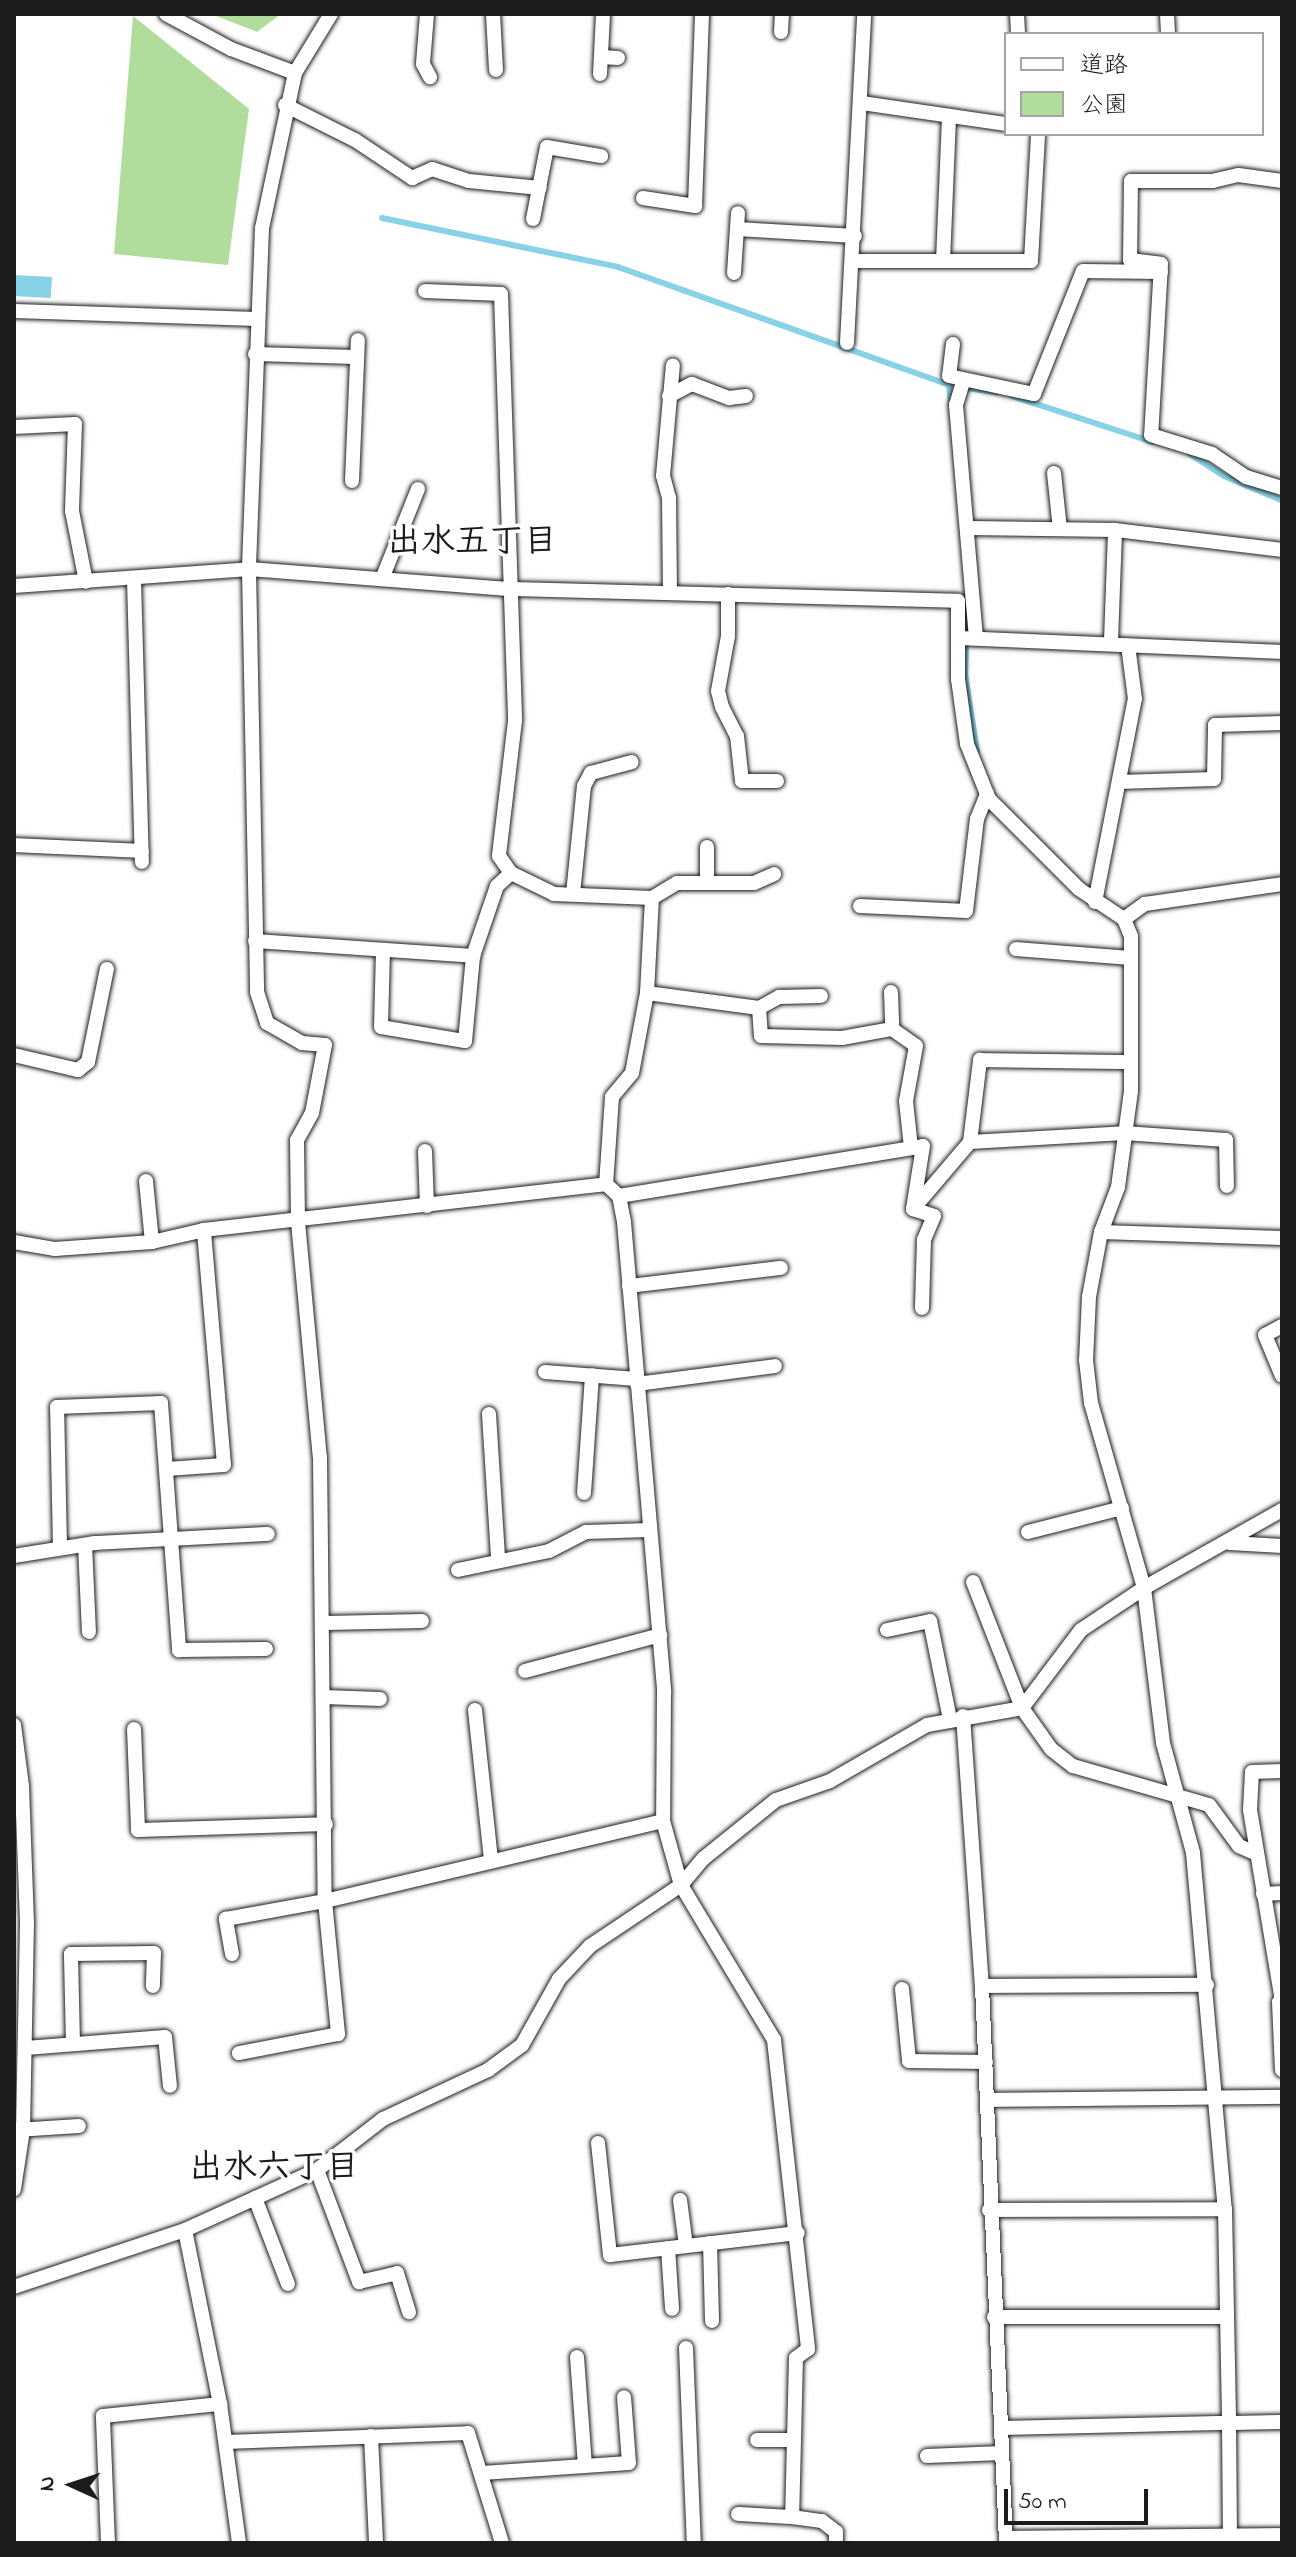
<!DOCTYPE html>
<meta charset="utf-8">
<style>
body{margin:0}
#map{position:relative;width:1296px;height:2557px;overflow:hidden;background:#fff;font-family:"Indie Flower","Klee One",sans-serif}
div>[style]{position:absolute}
[style*='--x']{left:calc(var(--x)*1px);top:calc(var(--y)*1px);width:calc(var(--w)*1px);rotate:calc(var(--a)*1deg)}
.green>*{inset:0;background:#b0dd9b}
.water>*{inset:0;background:#87d2e7;transform-origin:0 0}
.stream>*{height:6px;margin:-3px;padding:0 3px;transform-origin:3px;border-radius:3px;background:#87d2e7}
.roads{filter:drop-shadow(0 0 2px #1c1c1c) drop-shadow(0 0 2px #1c1c1c)}
.street>*{height:14px;margin:-7px;padding:0 7px;transform-origin:7px;border-radius:7px;background:#fff}
span{translate:-50% -50%;white-space:nowrap;text-align:center;line-height:1.15;-webkit-text-stroke:7px #fff;paint-order:stroke}
.neighbourhood-label{font-size:34px;color:#1c1c1c;font-weight:700}
.frame{position:absolute;inset:0;border:16px solid #1c1c1c;pointer-events:none}
.legend{position:absolute;left:1004px;top:32px;width:260px;height:104px;box-sizing:border-box;background:#fff;border:2px solid #a4a4a4;margin:0;padding:10px 14px;list-style:none;font-size:24px;color:#1c1c1c}
.legend li{display:flex;align-items:center;gap:16px;height:40px}
.legend b{width:40px;border:2px solid #a4a4a4}
.north{position:absolute;left:32px;top:2445px;width:80px;height:80px;-webkit-text-stroke:6px #fff;paint-order:stroke;rotate:273deg;font-size:22px;font-weight:700;line-height:32px;text-align:center;color:#1c1c1c}
.north::after{content:'';display:block;margin:auto;width:28px;height:36px;background:#1c1c1c;clip-path:polygon(50% 0,100% 100%,50% 72%,0 100%)}
.scale{position:absolute;left:1004px;top:2489px;width:144px;height:36px;box-sizing:border-box;border:4px solid #1c1c1c;border-top:0;padding-left:10px;font-size:24px;line-height:28px;white-space:nowrap;color:#1c1c1c;-webkit-text-stroke:6px #fff;paint-order:stroke}
</style>
<div id="map">
<div class="green">
<div style="clip-path:polygon(211px 14px,281px 14px,257px 32px)"></div>
<div style="clip-path:polygon(133px 16px,249px 109px,228px 265px,114px 254px)"></div>
</div>
<div class="water">
<div style="left:14px;top:275px;width:38px;height:21px;rotate:3deg"></div>
</div>
<div class="stream">
<div style="--x:382;--y:218;--w:241;--a:11.7"></div>
<div style="--x:618;--y:267;--w:351;--a:19.6"></div>
<div style="--x:949;--y:385;--w:20;--a:84"></div>
<div style="--x:961;--y:387;--w:36;--a:9"></div>
<div style="--x:1012;--y:396;--w:148;--a:18.1"></div>
<div style="--x:1190;--y:454;--w:40;--a:32.9"></div>
<div style="--x:1224;--y:476;--w:62;--a:22.8"></div>
<div style="--x:967;--y:608;--w:67;--a:91.7"></div>
<div style="--x:965;--y:675;--w:77;--a:81"></div>
</div>
<div class="roads">
<div class="street">
<div style="--x:166;--y:14;--w:74;--a:28.3"></div>
<div style="--x:231;--y:49;--w:68;--a:20.6"></div>
<div style="--x:331;--y:14;--w:69;--a:121.4"></div>
<div style="--x:295;--y:73;--w:158;--a:102"></div>
<div style="--x:262;--y:228;--w:341;--a:92.2"></div>
<div style="--x:249;--y:569;--w:423;--a:88.9"></div>
<div style="--x:257;--y:992;--w:33;--a:72"></div>
<div style="--x:267;--y:1023;--w:40;--a:29.7"></div>
<div style="--x:302;--y:1043;--w:23;--a:5"></div>
<div style="--x:325;--y:1045;--w:69;--a:100.8"></div>
<div style="--x:312;--y:1113;--w:31;--a:119"></div>
<div style="--x:297;--y:1140;--w:82;--a:89.3"></div>
<div style="--x:298;--y:1222;--w:236;--a:84.7"></div>
<div style="--x:320;--y:1457;--w:444;--a:89.4"></div>
<div style="--x:325;--y:1901;--w:347;--a:-13.3"></div>
<div style="--x:427;--y:14;--w:50;--a:94.6"></div>
<div style="--x:423;--y:64;--w:15;--a:62"></div>
<div style="--x:493;--y:14;--w:56;--a:86.9"></div>
<div style="--x:1017;--y:14;--w:20;--a:87"></div>
<div style="--x:1167;--y:14;--w:20;--a:87"></div>
<div style="--x:781;--y:32;--w:18;--a:-87"></div>
<div style="--x:601;--y:57;--w:17;--a:3"></div>
<div style="--x:600;--y:74;--w:60;--a:-87.1"></div>
<div style="--x:862;--y:103;--w:146;--a:8.3"></div>
<div style="--x:285;--y:105;--w:78;--a:26.6"></div>
<div style="--x:355;--y:140;--w:69;--a:33.7"></div>
<div style="--x:412;--y:178;--w:22;--a:-24"></div>
<div style="--x:432;--y:169;--w:39;--a:18"></div>
<div style="--x:469;--y:181;--w:71;--a:5.6"></div>
<div style="--x:1282;--y:181;--w:44;--a:-172.2"></div>
<div style="--x:1238;--y:175;--w:26;--a:167"></div>
<div style="--x:1213;--y:181;--w:82;--a:180"></div>
<div style="--x:1131;--y:181;--w:79;--a:90.7"></div>
<div style="--x:1130;--y:260;--w:31;--a:7"></div>
<div style="--x:1161;--y:264;--w:171;--a:93.3"></div>
<div style="--x:1151;--y:435;--w:64;--a:17.3"></div>
<div style="--x:1212;--y:454;--w:41;--a:34.1"></div>
<div style="--x:1246;--y:477;--w:38;--a:17"></div>
<div style="--x:643;--y:198;--w:53;--a:8.7"></div>
<div style="--x:695;--y:206;--w:192;--a:-87.9"></div>
<div style="--x:533;--y:219;--w:73;--a:-79"></div>
<div style="--x:547;--y:147;--w:55;--a:9.5"></div>
<div style="--x:737;--y:229;--w:118;--a:3.4"></div>
<div style="--x:853;--y:261;--w:178;--a:0"></div>
<div style="--x:1031;--y:261;--w:127;--a:-86.8"></div>
<div style="--x:943;--y:261;--w:145;--a:-87.6"></div>
<div style="--x:734;--y:273;--w:60;--a:-86.2"></div>
<div style="--x:425;--y:291;--w:76;--a:2.3"></div>
<div style="--x:501;--y:294;--w:427;--a:88.1"></div>
<div style="--x:515;--y:721;--w:136;--a:96.8"></div>
<div style="--x:499;--y:856;--w:21;--a:55"></div>
<div style="--x:511;--y:873;--w:48;--a:26"></div>
<div style="--x:554;--y:894;--w:98;--a:2.3"></div>
<div style="--x:652;--y:898;--w:95;--a:93"></div>
<div style="--x:647;--y:993;--w:81;--a:100.6"></div>
<div style="--x:632;--y:1073;--w:31;--a:130"></div>
<div style="--x:612;--y:1097;--w:87;--a:93.9"></div>
<div style="--x:606;--y:1184;--w:18;--a:43"></div>
<div style="--x:619;--y:1196;--w:26;--a:79"></div>
<div style="--x:624;--y:1222;--w:472;--a:85.1"></div>
<div style="--x:664;--y:1692;--w:129;--a:90.4"></div>
<div style="--x:663;--y:1821;--w:66;--a:74.3"></div>
<div style="--x:681;--y:1885;--w:181;--a:59"></div>
<div style="--x:774;--y:2040;--w:311;--a:83.7"></div>
<div style="--x:808;--y:2349;--w:15;--a:143"></div>
<div style="--x:796;--y:2358;--w:159;--a:91.4"></div>
<div style="--x:792;--y:2517;--w:30;--a:8"></div>
<div style="--x:822;--y:2521;--w:18;--a:38"></div>
<div style="--x:836;--y:2532;--w:11;--a:90"></div>
<div style="--x:14;--y:311;--w:243;--a:1.9"></div>
<div style="--x:847;--y:343;--w:329;--a:-87"></div>
<div style="--x:953;--y:344;--w:32;--a:97"></div>
<div style="--x:949;--y:376;--w:87;--a:12"></div>
<div style="--x:1034;--y:394;--w:132;--a:-68.3"></div>
<div style="--x:1083;--y:271;--w:78;--a:0.7"></div>
<div style="--x:255;--y:354;--w:101;--a:1.7"></div>
<div style="--x:963;--y:382;--w:24;--a:107"></div>
<div style="--x:956;--y:405;--w:234;--a:85.1"></div>
<div style="--x:669;--y:396;--w:26;--a:-28"></div>
<div style="--x:692;--y:384;--w:40;--a:21"></div>
<div style="--x:729;--y:398;--w:17;--a:-7"></div>
<div style="--x:14;--y:427;--w:61;--a:-2.8"></div>
<div style="--x:75;--y:424;--w:87;--a:92"></div>
<div style="--x:72;--y:511;--w:72;--a:78.8"></div>
<div style="--x:1054;--y:473;--w:56;--a:83.9"></div>
<div style="--x:352;--y:481;--w:141;--a:-87.6"></div>
<div style="--x:969;--y:528;--w:146;--a:0.8"></div>
<div style="--x:1115;--y:530;--w:168;--a:6.8"></div>
<div style="--x:382;--y:579;--w:97;--a:-68.2"></div>
<div style="--x:134;--y:580;--w:282;--a:88.4"></div>
<div style="--x:14;--y:586;--w:236;--a:-4.1"></div>
<div style="--x:249;--y:569;--w:263;--a:4.4"></div>
<div style="--x:511;--y:589;--w:447;--a:1.5"></div>
<div style="--x:958;--y:601;--w:78;--a:90"></div>
<div style="--x:958;--y:679;--w:66;--a:82.1"></div>
<div style="--x:967;--y:744;--w:59;--a:68.2"></div>
<div style="--x:989;--y:799;--w:127;--a:45"></div>
<div style="--x:1079;--y:889;--w:54;--a:33.7"></div>
<div style="--x:1124;--y:919;--w:18;--a:68"></div>
<div style="--x:1131;--y:936;--w:155;--a:90"></div>
<div style="--x:1131;--y:1091;--w:97;--a:97.7"></div>
<div style="--x:1118;--y:1187;--w:48;--a:110.7"></div>
<div style="--x:1101;--y:1232;--w:66;--a:100.5"></div>
<div style="--x:1089;--y:1297;--w:63;--a:92.7"></div>
<div style="--x:1086;--y:1360;--w:43;--a:83.4"></div>
<div style="--x:1091;--y:1403;--w:192;--a:74"></div>
<div style="--x:1144;--y:1588;--w:156;--a:83"></div>
<div style="--x:1163;--y:1743;--w:114;--a:74.7"></div>
<div style="--x:1193;--y:1853;--w:357;--a:84.9"></div>
<div style="--x:1225;--y:2209;--w:214;--a:88.9"></div>
<div style="--x:1229;--y:2423;--w:53;--a:-1.1"></div>
<div style="--x:670;--y:593;--w:95;--a:-90.6"></div>
<div style="--x:669;--y:498;--w:23;--a:-105"></div>
<div style="--x:663;--y:476;--w:111;--a:-84.9"></div>
<div style="--x:728;--y:594;--w:42;--a:90"></div>
<div style="--x:728;--y:636;--w:56;--a:100.3"></div>
<div style="--x:718;--y:691;--w:16;--a:76"></div>
<div style="--x:722;--y:707;--w:33;--a:63"></div>
<div style="--x:737;--y:736;--w:45;--a:83.7"></div>
<div style="--x:742;--y:781;--w:35;--a:0"></div>
<div style="--x:960;--y:638;--w:322;--a:2.5"></div>
<div style="--x:1111;--y:641;--w:111;--a:-87.9"></div>
<div style="--x:1119;--y:782;--w:95;--a:-1.8"></div>
<div style="--x:1214;--y:779;--w:54;--a:-88.9"></div>
<div style="--x:1215;--y:725;--w:67;--a:-1.7"></div>
<div style="--x:14;--y:845;--w:128;--a:2.7"></div>
<div style="--x:707;--y:882;--w:35;--a:-90"></div>
<div style="--x:573;--y:894;--w:109;--a:-84.2"></div>
<div style="--x:584;--y:786;--w:15;--a:-62"></div>
<div style="--x:591;--y:773;--w:42;--a:-15"></div>
<div style="--x:652;--y:898;--w:29;--a:-31"></div>
<div style="--x:677;--y:883;--w:77;--a:0"></div>
<div style="--x:754;--y:883;--w:22;--a:-24"></div>
<div style="--x:1095;--y:902;--w:207;--a:-78.9"></div>
<div style="--x:1135;--y:699;--w:54;--a:-97.4"></div>
<div style="--x:860;--y:906;--w:106;--a:2.7"></div>
<div style="--x:966;--y:911;--w:93;--a:-83.2"></div>
<div style="--x:977;--y:819;--w:27;--a:-68"></div>
<div style="--x:1124;--y:919;--w:26;--a:-36"></div>
<div style="--x:1145;--y:904;--w:138;--a:-8.3"></div>
<div style="--x:255;--y:941;--w:219;--a:3.9"></div>
<div style="--x:1016;--y:949;--w:114;--a:4.5"></div>
<div style="--x:383;--y:950;--w:77;--a:91.5"></div>
<div style="--x:381;--y:1027;--w:85;--a:9.5"></div>
<div style="--x:465;--y:1041;--w:85;--a:-84.6"></div>
<div style="--x:473;--y:956;--w:74;--a:-71.1"></div>
<div style="--x:497;--y:886;--w:19;--a:-43"></div>
<div style="--x:891;--y:992;--w:37;--a:88"></div>
<div style="--x:647;--y:993;--w:113;--a:7.6"></div>
<div style="--x:759;--y:1008;--w:28;--a:86"></div>
<div style="--x:761;--y:1036;--w:81;--a:1.4"></div>
<div style="--x:842;--y:1038;--w:51;--a:-10.2"></div>
<div style="--x:892;--y:1029;--w:29;--a:35"></div>
<div style="--x:916;--y:1046;--w:56;--a:100.3"></div>
<div style="--x:906;--y:1101;--w:47;--a:83.9"></div>
<div style="--x:759;--y:1008;--w:23;--a:-29"></div>
<div style="--x:779;--y:997;--w:42;--a:-1.4"></div>
<div style="--x:14;--y:1055;--w:66;--a:13.2"></div>
<div style="--x:78;--y:1070;--w:13;--a:-39"></div>
<div style="--x:88;--y:1062;--w:95;--a:-78.5"></div>
<div style="--x:970;--y:1142;--w:83;--a:-83"></div>
<div style="--x:980;--y:1060;--w:151;--a:0.8"></div>
<div style="--x:425;--y:1151;--w:55;--a:87.9"></div>
<div style="--x:146;--y:1181;--w:61;--a:84.4"></div>
<div style="--x:619;--y:1196;--w:308;--a:-9.3"></div>
<div style="--x:923;--y:1146;--w:64;--a:99"></div>
<div style="--x:913;--y:1209;--w:88;--a:-49.6"></div>
<div style="--x:970;--y:1142;--w:154;--a:-3.3"></div>
<div style="--x:1124;--y:1133;--w:102;--a:3.9"></div>
<div style="--x:1226;--y:1140;--w:46;--a:88.8"></div>
<div style="--x:913;--y:1209;--w:22;--a:18"></div>
<div style="--x:934;--y:1216;--w:26;--a:113"></div>
<div style="--x:924;--y:1240;--w:68;--a:91.7"></div>
<div style="--x:1101;--y:1232;--w:181;--a:1.9"></div>
<div style="--x:14;--y:1242;--w:42;--a:9.7"></div>
<div style="--x:55;--y:1249;--w:97;--a:-4.1"></div>
<div style="--x:152;--y:1242;--w:53;--a:-13"></div>
<div style="--x:204;--y:1230;--w:405;--a:-6.5"></div>
<div style="--x:629;--y:1286;--w:153;--a:-6.8"></div>
<div style="--x:1282;--y:1326;--w:19;--a:152"></div>
<div style="--x:1265;--y:1335;--w:44;--a:67.5"></div>
<div style="--x:545;--y:1372;--w:92;--a:4.4"></div>
<div style="--x:637;--y:1384;--w:139;--a:-7.4"></div>
<div style="--x:489;--y:1414;--w:145;--a:86.4"></div>
<div style="--x:167;--y:1469;--w:57;--a:-4"></div>
<div style="--x:224;--y:1465;--w:236;--a:-94.9"></div>
<div style="--x:584;--y:1493;--w:118;--a:-86.1"></div>
<div style="--x:1028;--y:1532;--w:97;--a:-14.3"></div>
<div style="--x:1230;--y:1543;--w:52;--a:3.3"></div>
<div style="--x:85;--y:1545;--w:87;--a:87.4"></div>
<div style="--x:60;--y:1547;--w:140;--a:-91.2"></div>
<div style="--x:57;--y:1407;--w:104;--a:-2.2"></div>
<div style="--x:161;--y:1403;--w:248;--a:85.8"></div>
<div style="--x:179;--y:1650;--w:87;--a:-0.7"></div>
<div style="--x:14;--y:1556;--w:82;--a:-9.1"></div>
<div style="--x:95;--y:1543;--w:173;--a:-3"></div>
<div style="--x:458;--y:1570;--w:93;--a:-11.8"></div>
<div style="--x:549;--y:1551;--w:42;--a:-27.2"></div>
<div style="--x:586;--y:1532;--w:62;--a:-1.8"></div>
<div style="--x:973;--y:1582;--w:135;--a:68.7"></div>
<div style="--x:1022;--y:1708;--w:50;--a:54.7"></div>
<div style="--x:1051;--y:1749;--w:28;--a:38"></div>
<div style="--x:1073;--y:1766;--w:141;--a:16"></div>
<div style="--x:1209;--y:1805;--w:51;--a:53.8"></div>
<div style="--x:1239;--y:1846;--w:20;--a:24"></div>
<div style="--x:325;--y:1623;--w:97;--a:-1.2"></div>
<div style="--x:887;--y:1630;--w:44;--a:-11.8"></div>
<div style="--x:930;--y:1621;--w:100;--a:78.5"></div>
<div style="--x:525;--y:1671;--w:140;--a:-14.9"></div>
<div style="--x:324;--y:1697;--w:56;--a:2"></div>
<div style="--x:475;--y:1710;--w:151;--a:83.9"></div>
<div style="--x:963;--y:1716;--w:271;--a:86"></div>
<div style="--x:982;--y:1986;--w:558;--a:87.53"></div>
<div style="--x:14;--y:1725;--w:62;--a:82.5"></div>
<div style="--x:22;--y:1786;--w:136;--a:87.9"></div>
<div style="--x:27;--y:1922;--w:208;--a:91.1"></div>
<div style="--x:23;--y:2130;--w:60;--a:98.7"></div>
<div style="--x:134;--y:1729;--w:101;--a:87.7"></div>
<div style="--x:138;--y:1830;--w:188;--a:-1.8"></div>
<div style="--x:1282;--y:1771;--w:30;--a:178"></div>
<div style="--x:1252;--y:1772;--w:38;--a:93"></div>
<div style="--x:1250;--y:1810;--w:195;--a:80.5"></div>
<div style="--x:1263;--y:1894;--w:19;--a:-3"></div>
<div style="--x:232;--y:1954;--w:36;--a:-100"></div>
<div style="--x:226;--y:1919;--w:101;--a:-10.3"></div>
<div style="--x:325;--y:1901;--w:134;--a:84.4"></div>
<div style="--x:338;--y:2034;--w:101;--a:169.1"></div>
<div style="--x:982;--y:1986;--w:225;--a:-0.3"></div>
<div style="--x:902;--y:1989;--w:72;--a:84.4"></div>
<div style="--x:909;--y:2061;--w:77;--a:0.7"></div>
<div style="--x:1279;--y:2002;--w:68;--a:87.5"></div>
<div style="--x:73;--y:2044;--w:90;--a:-91.3"></div>
<div style="--x:71;--y:1954;--w:83;--a:-0.7"></div>
<div style="--x:154;--y:1953;--w:33;--a:92"></div>
<div style="--x:26;--y:2048;--w:139;--a:-4.5"></div>
<div style="--x:165;--y:2037;--w:49;--a:84.2"></div>
<div style="--x:987;--y:2100;--w:295;--a:-0.6"></div>
<div style="--x:16;--y:2130;--w:63;--a:-3.6"></div>
<div style="--x:598;--y:2143;--w:113;--a:83.9"></div>
<div style="--x:610;--y:2255;--w:189;--a:-6.7"></div>
<div style="--x:317;--y:2170;--w:120;--a:69.4"></div>
<div style="--x:359;--y:2282;--w:39;--a:-13"></div>
<div style="--x:397;--y:2273;--w:41;--a:72.9"></div>
<div style="--x:255;--y:2198;--w:92;--a:69"></div>
<div style="--x:680;--y:2200;--w:46;--a:82.6"></div>
<div style="--x:989;--y:2210;--w:236;--a:-0.2"></div>
<div style="--x:185;--y:2230;--w:177;--a:78.6"></div>
<div style="--x:220;--y:2404;--w:140;--a:82.2"></div>
<div style="--x:710;--y:2243;--w:78;--a:88.5"></div>
<div style="--x:668;--y:2248;--w:61;--a:86.2"></div>
<div style="--x:14;--y:2287;--w:180;--a:-18.4"></div>
<div style="--x:185;--y:2230;--w:145;--a:-24.4"></div>
<div style="--x:317;--y:2170;--w:83;--a:-37.7"></div>
<div style="--x:383;--y:2119;--w:116;--a:-25"></div>
<div style="--x:488;--y:2070;--w:42;--a:-36.3"></div>
<div style="--x:522;--y:2045;--w:76;--a:-60.7"></div>
<div style="--x:559;--y:1979;--w:45;--a:-46.8"></div>
<div style="--x:590;--y:1946;--w:110;--a:-33.8"></div>
<div style="--x:681;--y:1885;--w:35;--a:-50"></div>
<div style="--x:704;--y:1858;--w:92;--a:-38.9"></div>
<div style="--x:776;--y:1800;--w:57;--a:-19.4"></div>
<div style="--x:830;--y:1781;--w:112;--a:-30"></div>
<div style="--x:927;--y:1725;--w:97;--a:-10.1"></div>
<div style="--x:1022;--y:1708;--w:98;--a:-52.9"></div>
<div style="--x:1081;--y:1630;--w:76;--a:-33.7"></div>
<div style="--x:1144;--y:1588;--w:159;--a:-29.5"></div>
<div style="--x:994;--y:2317;--w:233;--a:0"></div>
<div style="--x:686;--y:2348;--w:195;--a:87.7"></div>
<div style="--x:577;--y:2357;--w:109;--a:85.8"></div>
<div style="--x:1002;--y:2428;--w:227;--a:-1.3"></div>
<div style="--x:1229;--y:2423;--w:120;--a:89.5"></div>
<div style="--x:371;--y:2436;--w:107;--a:87.3"></div>
<div style="--x:757;--y:2440;--w:37;--a:0"></div>
<div style="--x:226;--y:2442;--w:242;--a:-2.1"></div>
<div style="--x:468;--y:2433;--w:115;--a:72.8"></div>
<div style="--x:927;--y:2456;--w:75;--a:-2.3"></div>
<div style="--x:482;--y:2473;--w:147;--a:-3.9"></div>
<div style="--x:629;--y:2463;--w:66;--a:-94.3"></div>
<div style="--x:738;--y:2514;--w:54;--a:3.2"></div>
<div style="--x:1006;--y:2538;--w:276;--a:-0.6"></div>
<div style="--x:108;--y:2543;--w:127;--a:-92.3"></div>
<div style="--x:103;--y:2416;--w:118;--a:-5.9"></div>
</div>
</div>
<div class="neighbourhood-label">
<span style="left:472px;top:544px">出水五丁目</span>
<span style="left:274px;top:2170px">出水六丁目</span>
</div>
<div class="frame"></div>
<ul class="legend">
<li><b style="height:10px;background:#fff"></b>道路</li>
<li><b style="height:22px;background:#b0dd9b"></b>公園</li>
</ul>
<div class="north">N</div>
<div class="scale">50 m</div>
</div>
